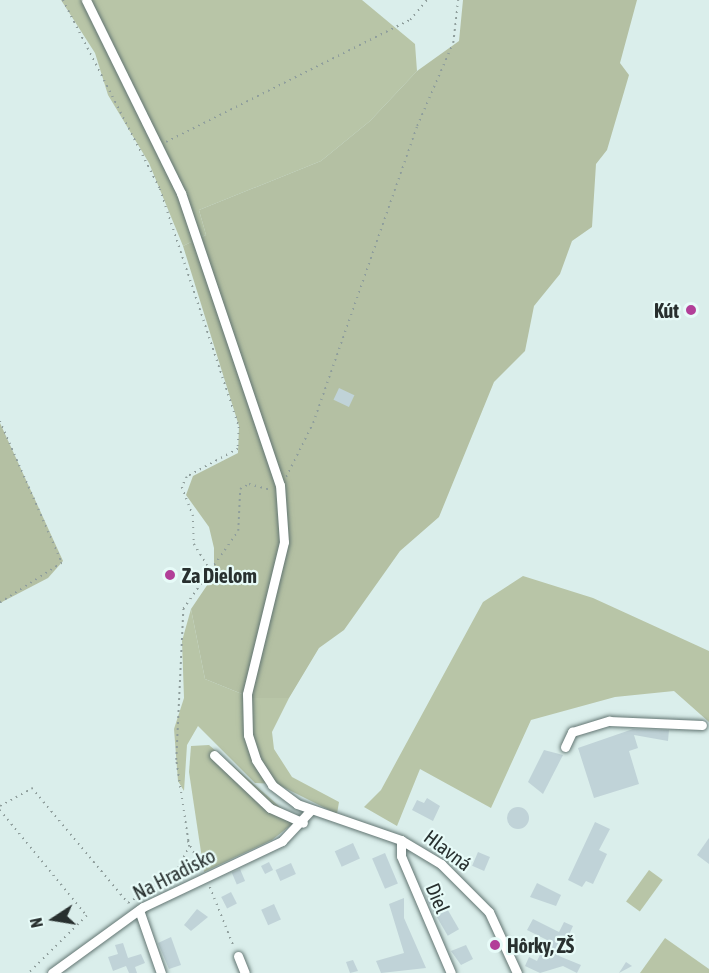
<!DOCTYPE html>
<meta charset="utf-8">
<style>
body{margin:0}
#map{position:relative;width:709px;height:973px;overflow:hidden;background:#daeeeb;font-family:"Asap Condensed",sans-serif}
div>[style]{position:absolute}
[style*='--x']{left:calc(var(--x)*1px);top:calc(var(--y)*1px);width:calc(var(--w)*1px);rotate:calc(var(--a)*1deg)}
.green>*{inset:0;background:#b8c5a7;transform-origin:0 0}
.forest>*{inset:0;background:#b4c0a3}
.building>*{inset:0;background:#c0d3d8;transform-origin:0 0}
.round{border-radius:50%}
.path>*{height:1.5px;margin-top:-0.75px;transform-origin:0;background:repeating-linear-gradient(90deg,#8f9e9c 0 1.5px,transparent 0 6px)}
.roads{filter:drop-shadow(0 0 2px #627572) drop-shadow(0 0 2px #627572)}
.minor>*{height:9px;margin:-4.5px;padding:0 4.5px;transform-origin:4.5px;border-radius:4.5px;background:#fff}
.dots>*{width:16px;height:16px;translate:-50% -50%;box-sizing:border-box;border:3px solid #e7fbf8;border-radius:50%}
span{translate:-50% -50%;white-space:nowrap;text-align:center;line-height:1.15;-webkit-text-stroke:4.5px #e7fbf8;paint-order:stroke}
.poi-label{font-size:20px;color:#28302f;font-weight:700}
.right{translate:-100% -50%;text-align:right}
.left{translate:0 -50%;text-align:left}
.street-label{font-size:20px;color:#28302f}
.north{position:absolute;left:24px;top:889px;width:60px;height:60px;-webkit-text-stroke:4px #e7fbf8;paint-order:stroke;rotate:258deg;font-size:16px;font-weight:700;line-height:24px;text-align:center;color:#28302f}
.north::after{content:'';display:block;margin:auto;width:21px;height:27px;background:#28302f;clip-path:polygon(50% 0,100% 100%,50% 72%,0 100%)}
</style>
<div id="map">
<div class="green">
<div style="clip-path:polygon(61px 0,362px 0,415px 44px,417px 71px,370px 121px,321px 161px,199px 210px,206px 235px,183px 246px,149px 163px,108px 95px,95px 53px)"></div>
<div style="clip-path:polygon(523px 576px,593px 598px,709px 651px,709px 722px,674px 691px,615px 697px,531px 720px,491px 808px,420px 769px,397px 826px,364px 807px,381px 790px,483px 602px)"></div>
<div style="clip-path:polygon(191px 609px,205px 679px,252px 698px,289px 698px,272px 732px,274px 749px,292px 777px,339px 802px,337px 814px,277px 784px,255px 783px,198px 726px,187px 745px,184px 791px,178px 781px,174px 729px,184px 698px,182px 641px)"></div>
<div style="clip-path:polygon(209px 745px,296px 821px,272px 840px,204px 872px,189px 772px,191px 746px)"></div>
<div style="left:649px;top:870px;width:17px;height:39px;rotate:36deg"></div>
<div style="clip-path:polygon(665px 938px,709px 969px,709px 973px,640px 973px)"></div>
</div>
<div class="forest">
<div style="clip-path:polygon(463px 0,637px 0,620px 63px,629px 75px,607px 150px,596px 164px,592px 227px,572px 241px,560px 274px,534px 306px,525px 351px,494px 382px,439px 517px,400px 551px,344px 630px,319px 648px,289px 698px,252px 698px,205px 679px,191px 609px,214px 575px,214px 548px,209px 527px,186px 495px,193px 476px,238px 453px,239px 426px,183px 246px,206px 235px,199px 210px,321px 161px,370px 121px,417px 71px,459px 41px)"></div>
<div style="clip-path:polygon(0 423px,63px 561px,48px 578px,0 603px)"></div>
</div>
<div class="building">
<div style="left:339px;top:388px;width:17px;height:13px;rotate:25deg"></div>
<div style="clip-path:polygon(633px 729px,669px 730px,668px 741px,634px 735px,638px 748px,629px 751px,639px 784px,594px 798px,578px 748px)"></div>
<div style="clip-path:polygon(544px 750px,563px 755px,543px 794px,528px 782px)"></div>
<div style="clip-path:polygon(427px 798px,440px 806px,433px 821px,412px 810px,417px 800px,424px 803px)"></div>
<div class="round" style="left:507px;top:807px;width:22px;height:22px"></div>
<div style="clip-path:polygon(595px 822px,610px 829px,599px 850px,607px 854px,593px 884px,586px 881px,582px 887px,568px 880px)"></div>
<div style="clip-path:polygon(709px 838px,709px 864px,697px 855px)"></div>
<div style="left:353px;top:843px;width:17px;height:20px;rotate:66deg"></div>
<div style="left:478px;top:852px;width:13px;height:15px;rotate:23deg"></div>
<div style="left:385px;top:853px;width:33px;height:14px;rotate:67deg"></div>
<div style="left:269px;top:862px;width:9px;height:9px;rotate:63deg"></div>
<div style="left:291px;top:863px;width:12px;height:17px;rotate:66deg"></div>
<div style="left:240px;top:869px;width:13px;height:9px;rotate:67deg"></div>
<div style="clip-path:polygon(537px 883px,561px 895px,556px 906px,530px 897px)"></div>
<div style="left:231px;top:892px;width:13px;height:11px;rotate:63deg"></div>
<div style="left:438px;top:893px;width:42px;height:13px;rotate:60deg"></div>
<div style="clip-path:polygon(404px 898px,404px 918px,426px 968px,381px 973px,376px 961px,404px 953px,389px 904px)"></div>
<div style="left:274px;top:904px;width:17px;height:14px;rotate:66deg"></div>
<div style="clip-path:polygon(197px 909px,208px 917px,191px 931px,184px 925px)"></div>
<div style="clip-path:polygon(533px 919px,559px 932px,564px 922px,573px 926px,559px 956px,581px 965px,577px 973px,563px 966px,540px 973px,525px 966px,529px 957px,537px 961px,547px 940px,527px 930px)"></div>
<div style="clip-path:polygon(171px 937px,181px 965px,169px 969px,158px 943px)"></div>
<div style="clip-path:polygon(123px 943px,128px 958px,141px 954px,145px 963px,135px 967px,137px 973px,129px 973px,126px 966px,113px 971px,108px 957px,118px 954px,115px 945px)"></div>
<div style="clip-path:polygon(466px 945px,473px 959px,461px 965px,451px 951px)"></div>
<div style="clip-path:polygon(353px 960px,358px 971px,350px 973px,346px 962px)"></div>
<div style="clip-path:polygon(626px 962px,632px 966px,619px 973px)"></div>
</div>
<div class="path">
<div style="--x:63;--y:0;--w:212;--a:62.8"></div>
<div style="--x:160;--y:189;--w:251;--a:71.6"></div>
<div style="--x:239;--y:427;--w:22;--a:93"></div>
<div style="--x:238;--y:449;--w:58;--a:151.2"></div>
<div style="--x:187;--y:477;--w:11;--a:117"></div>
<div style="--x:182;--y:487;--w:30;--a:69"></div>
<div style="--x:193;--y:515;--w:29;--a:88"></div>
<div style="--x:194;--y:544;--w:31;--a:58"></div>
<div style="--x:166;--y:142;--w:273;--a:-26.6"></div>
<div style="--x:410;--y:20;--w:26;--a:-50"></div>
<div style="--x:0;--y:421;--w:155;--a:66.4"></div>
<div style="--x:62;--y:563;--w:74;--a:147.2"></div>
<div style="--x:286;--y:477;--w:60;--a:-63.4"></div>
<div style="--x:313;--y:423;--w:315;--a:-70.7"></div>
<div style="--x:417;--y:126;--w:90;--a:-66.6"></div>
<div style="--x:453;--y:43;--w:43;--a:-83.4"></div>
<div style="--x:0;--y:806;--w:37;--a:-29"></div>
<div style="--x:32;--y:788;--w:150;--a:50.1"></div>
<div style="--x:128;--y:903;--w:56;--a:-32.6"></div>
<div style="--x:175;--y:873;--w:30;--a:-62"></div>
<div style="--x:189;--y:847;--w:88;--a:-98.5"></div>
<div style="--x:176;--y:760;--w:151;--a:-87.3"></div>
<div style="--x:183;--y:609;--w:95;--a:-54.8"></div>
<div style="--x:238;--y:531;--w:42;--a:-87.3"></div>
<div style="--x:240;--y:489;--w:10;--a:-29"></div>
<div style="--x:249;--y:484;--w:23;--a:15"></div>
<div style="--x:0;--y:810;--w:137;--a:50.6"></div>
<div style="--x:87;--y:916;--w:81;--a:135.5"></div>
<div style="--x:188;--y:841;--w:31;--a:63"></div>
<div style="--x:210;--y:887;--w:65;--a:68.2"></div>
</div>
<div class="roads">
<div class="minor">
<div style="--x:86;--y:0;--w:215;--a:63.8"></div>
<div style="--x:181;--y:193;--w:308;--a:71.3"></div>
<div style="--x:280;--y:485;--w:57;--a:86"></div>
<div style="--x:284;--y:542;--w:156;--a:103.7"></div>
<div style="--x:247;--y:694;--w:41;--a:88.6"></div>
<div style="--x:248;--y:735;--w:26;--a:72"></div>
<div style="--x:256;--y:760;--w:30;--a:57"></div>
<div style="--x:272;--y:785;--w:31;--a:37"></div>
<div style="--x:297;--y:804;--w:110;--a:19.1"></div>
<div style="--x:401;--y:840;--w:47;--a:31"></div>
<div style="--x:441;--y:864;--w:68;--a:45"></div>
<div style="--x:489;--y:912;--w:67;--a:65.3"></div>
<div style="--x:565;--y:747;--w:17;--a:-65"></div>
<div style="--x:572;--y:732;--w:39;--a:-17"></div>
<div style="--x:609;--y:721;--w:93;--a:2.5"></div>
<div style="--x:214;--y:755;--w:77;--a:43.4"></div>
<div style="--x:270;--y:808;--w:36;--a:24"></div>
<div style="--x:401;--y:840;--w:16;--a:90"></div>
<div style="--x:401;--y:856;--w:127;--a:66.9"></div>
<div style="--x:139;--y:910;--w:67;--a:70.8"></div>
<div style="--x:238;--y:956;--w:18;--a:68"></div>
<div style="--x:52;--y:973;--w:112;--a:-36"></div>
<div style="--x:143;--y:907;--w:154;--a:-25.4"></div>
<div style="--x:282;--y:841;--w:42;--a:-46.9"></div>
</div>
</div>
<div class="dots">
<div style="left:691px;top:310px;background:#b23f98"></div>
<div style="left:170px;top:575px;background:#b23f98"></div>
<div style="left:495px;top:945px;background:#b23f98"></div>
</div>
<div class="poi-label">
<span class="right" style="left:679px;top:310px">Kút</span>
<span class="left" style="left:182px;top:575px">Za Dielom</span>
<span class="left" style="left:507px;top:945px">Hôrky, ZŠ</span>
</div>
<div class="street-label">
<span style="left:448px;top:850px;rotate:37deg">Hlavná</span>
<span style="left:174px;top:874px;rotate:-27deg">Na Hradisko</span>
<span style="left:438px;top:898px;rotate:67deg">Diel</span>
</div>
<div class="north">N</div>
</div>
